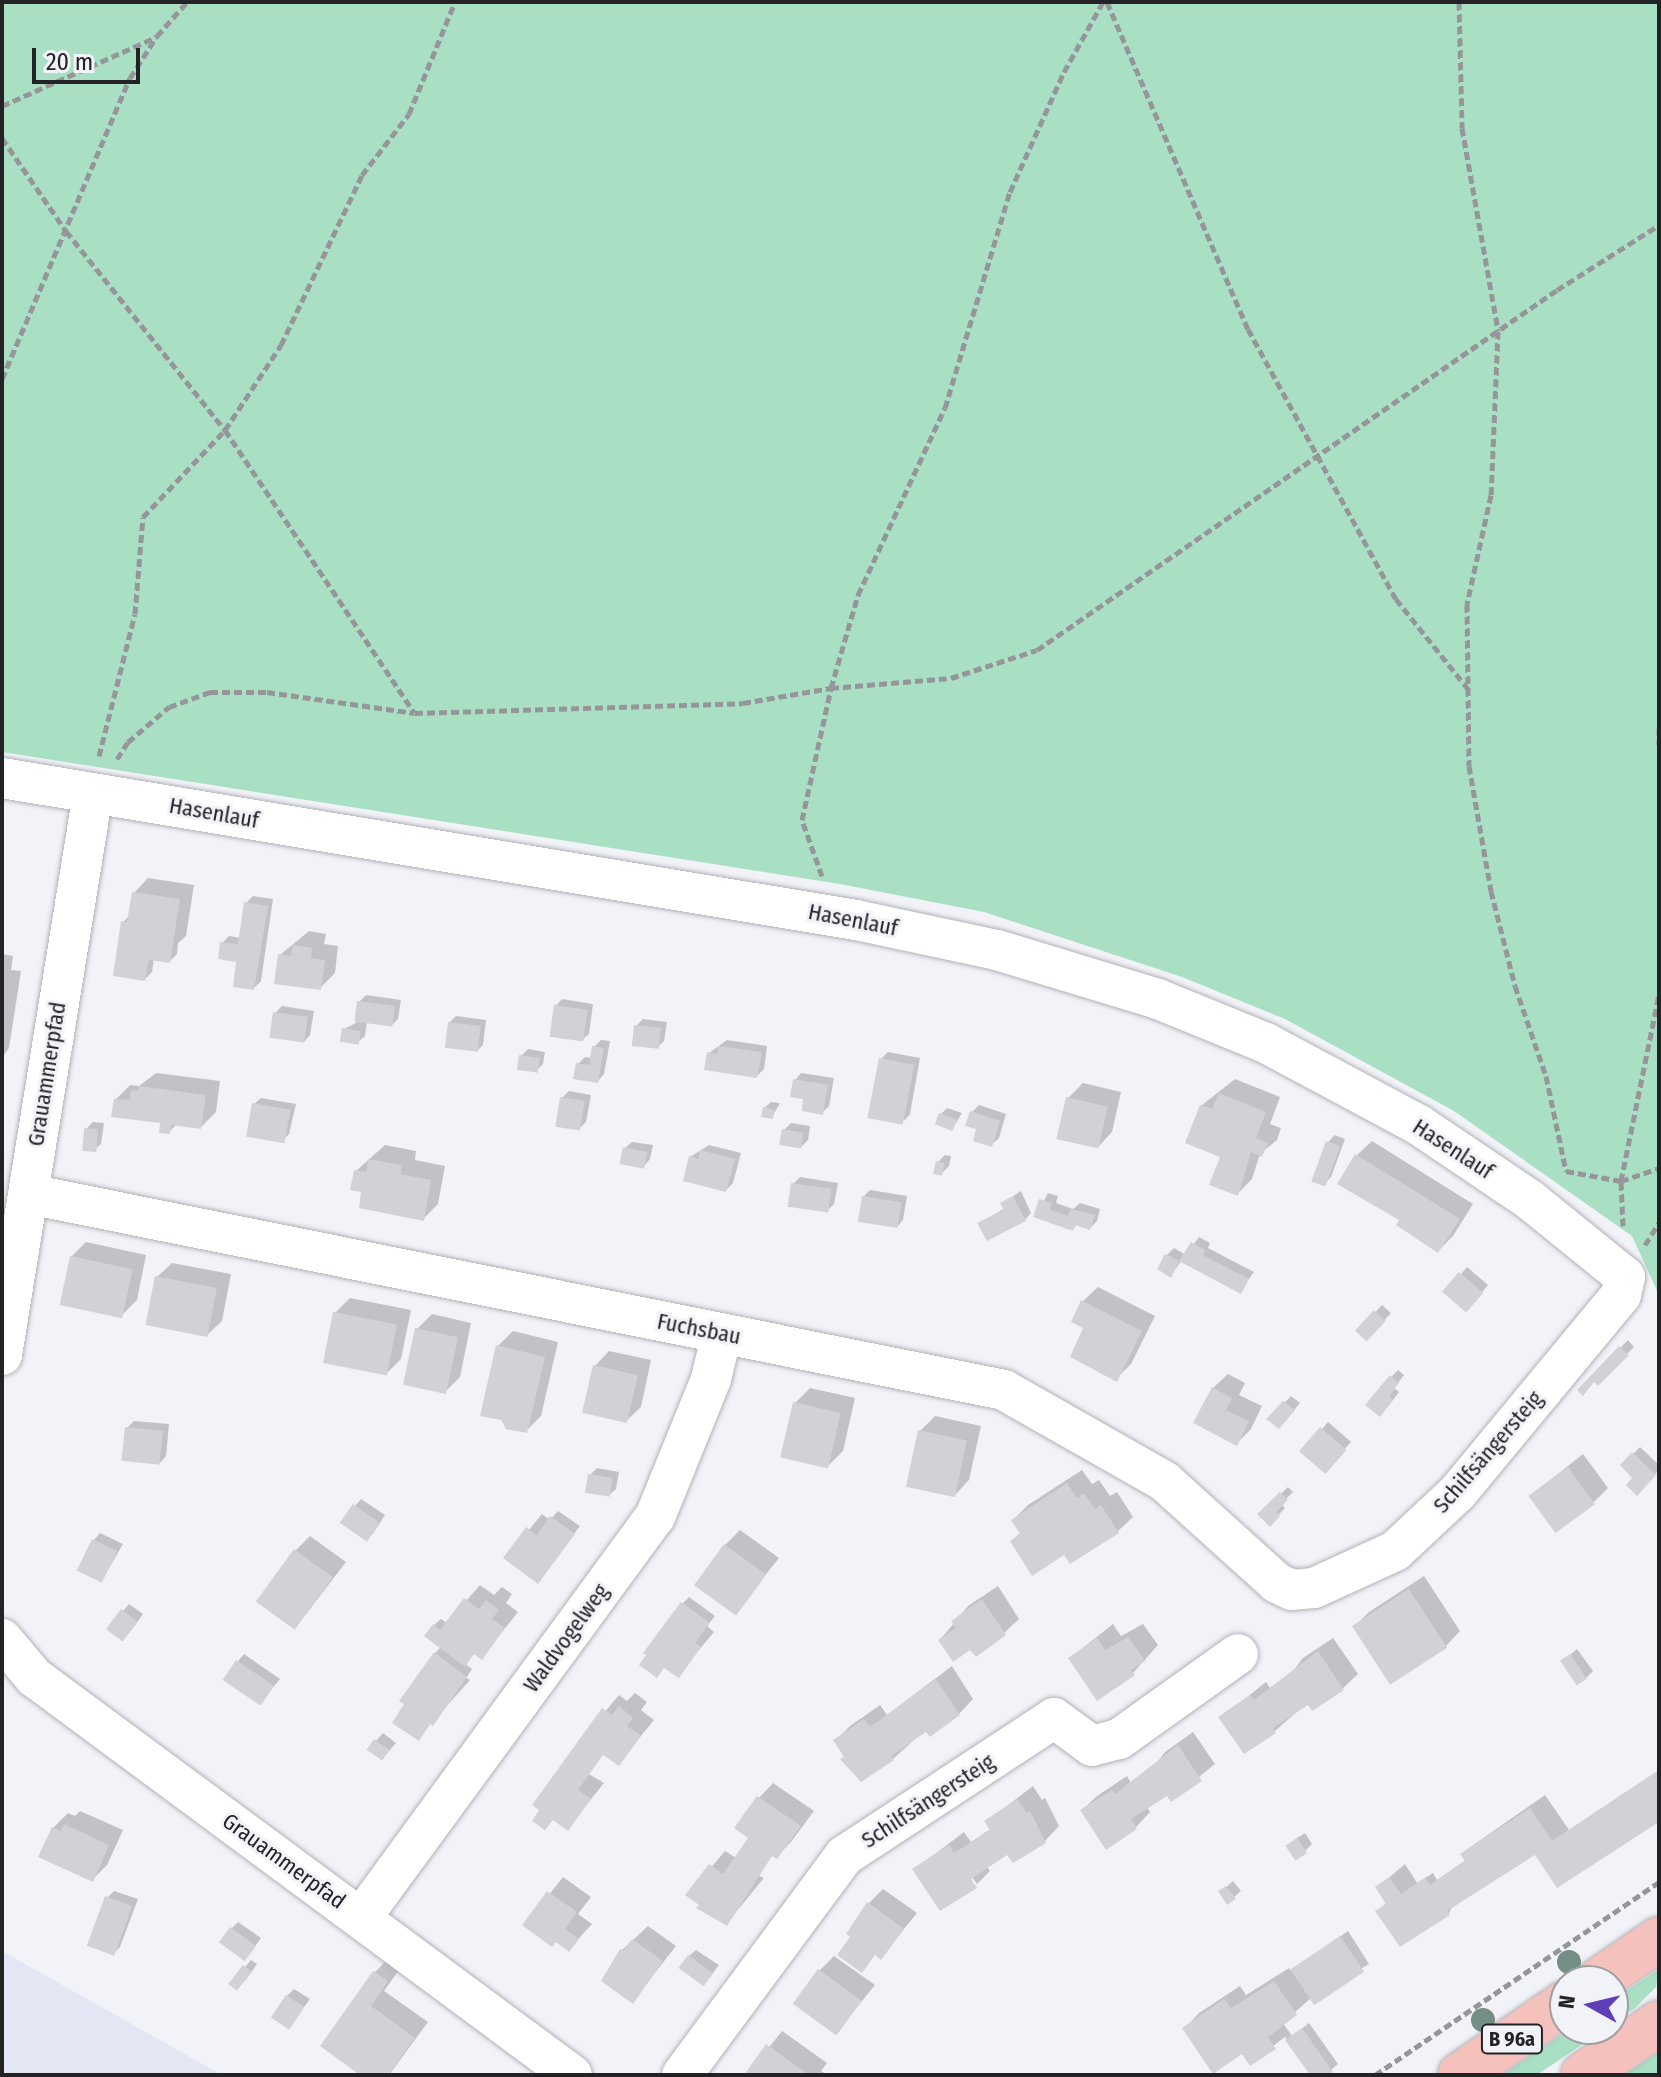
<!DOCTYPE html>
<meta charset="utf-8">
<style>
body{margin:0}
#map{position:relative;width:1661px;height:2077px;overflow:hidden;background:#f2f3f8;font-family:"Fira Sans Condensed",sans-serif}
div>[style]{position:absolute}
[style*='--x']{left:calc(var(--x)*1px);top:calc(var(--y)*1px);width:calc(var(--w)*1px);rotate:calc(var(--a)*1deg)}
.built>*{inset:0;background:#e3e7f3}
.green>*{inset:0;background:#a9e0c3}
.shadow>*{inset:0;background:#0003;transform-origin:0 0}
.building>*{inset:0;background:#d2d1d6;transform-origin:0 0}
.path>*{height:5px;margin-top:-2.5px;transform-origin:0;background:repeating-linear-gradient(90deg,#96969a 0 8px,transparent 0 12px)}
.roads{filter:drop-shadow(0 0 2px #b1b2b7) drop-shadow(0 0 2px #b1b2b7)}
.minor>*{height:40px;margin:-20px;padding:0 20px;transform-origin:20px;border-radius:20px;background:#fff}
.major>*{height:44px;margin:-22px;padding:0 22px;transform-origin:22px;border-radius:22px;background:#f5c1bc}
.trees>*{width:24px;height:24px;margin:-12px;border-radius:50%;background:#748e86}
span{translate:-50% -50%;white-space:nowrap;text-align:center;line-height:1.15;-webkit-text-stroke:6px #f2f3f8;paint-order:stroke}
.shield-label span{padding:2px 6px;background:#f2f3f8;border:2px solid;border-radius:6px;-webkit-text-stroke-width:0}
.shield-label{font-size:20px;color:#232325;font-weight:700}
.street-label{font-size:22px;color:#232325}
.frame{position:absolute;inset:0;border:4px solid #232325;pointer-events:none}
.north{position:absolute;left:1549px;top:1965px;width:80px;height:80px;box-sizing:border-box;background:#f2f3f8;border:2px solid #9fa0a4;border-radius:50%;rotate:278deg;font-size:22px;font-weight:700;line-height:32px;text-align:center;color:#232325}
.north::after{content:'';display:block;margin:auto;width:28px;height:36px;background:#5e3fb8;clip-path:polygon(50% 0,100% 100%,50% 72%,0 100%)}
.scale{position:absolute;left:32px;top:48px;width:108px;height:36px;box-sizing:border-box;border:4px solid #232325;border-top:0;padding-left:10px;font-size:24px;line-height:28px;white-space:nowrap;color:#232325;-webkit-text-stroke:6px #f2f3f8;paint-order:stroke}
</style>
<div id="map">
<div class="built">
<div style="clip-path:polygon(2px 1951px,222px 2075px,2px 2075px)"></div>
</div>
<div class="green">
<div style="clip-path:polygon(2px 2px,1659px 2px,1659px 1295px,1632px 1236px,1454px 1111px,1285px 1019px,1182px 977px,984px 912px,840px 884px,2px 752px)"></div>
<div style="clip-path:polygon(1659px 1969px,1656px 1987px,1635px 2008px,1613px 2023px,1613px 2000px)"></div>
<div style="clip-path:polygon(1570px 2029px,1605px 2029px,1537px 2075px,1502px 2075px)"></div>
<div style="clip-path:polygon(1659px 2052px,1659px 2075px,1624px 2075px)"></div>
</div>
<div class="shadow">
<div style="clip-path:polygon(148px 878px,194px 885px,186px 936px,178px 943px,177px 954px,170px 961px,154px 958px,152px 972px,145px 979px,123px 922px,131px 914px,134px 893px)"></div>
<div style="clip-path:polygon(253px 896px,273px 899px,261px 981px,254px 988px,239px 961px,222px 943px,229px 936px,241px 938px,246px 903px)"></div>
<div style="clip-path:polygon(309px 931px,326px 934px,324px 944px,338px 946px,335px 973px,320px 988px,280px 955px)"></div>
<div style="clip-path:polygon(2px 954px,13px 956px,11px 970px,21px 971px,9px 1048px,2px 1058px)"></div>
<div style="clip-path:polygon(366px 995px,401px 1000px,398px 1019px,391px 1026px,367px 1022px,365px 1036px,358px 1042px,344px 1029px,356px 1023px,359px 1002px)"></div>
<div style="clip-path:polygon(562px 999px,593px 1004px,589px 1034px,582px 1040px,556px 1006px)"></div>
<div style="clip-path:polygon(282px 1006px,314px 1011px,310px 1035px,304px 1042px,275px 1013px)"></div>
<div style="clip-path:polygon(456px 1016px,486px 1020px,483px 1045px,477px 1051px,449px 1023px)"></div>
<div style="clip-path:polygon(643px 1019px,667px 1022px,664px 1041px,657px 1048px,636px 1026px)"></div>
<div style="clip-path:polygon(601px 1040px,610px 1041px,604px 1074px,598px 1081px,578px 1064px,585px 1057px,592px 1058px,594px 1047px)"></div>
<div style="clip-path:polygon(727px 1040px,767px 1046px,764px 1069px,757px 1076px,709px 1053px)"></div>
<div style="clip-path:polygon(528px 1049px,545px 1052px,543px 1064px,536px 1071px,521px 1056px)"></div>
<div style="clip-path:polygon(888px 1052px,920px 1058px,910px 1114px,904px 1121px,881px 1059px)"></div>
<div style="clip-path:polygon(156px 1073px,220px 1081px,216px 1112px,201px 1127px,177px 1124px,169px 1132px,162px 1122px,115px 1100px,130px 1085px,139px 1086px)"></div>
<div style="clip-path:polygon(801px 1073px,834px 1078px,829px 1106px,822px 1113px,806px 1097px,795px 1080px)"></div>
<div style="clip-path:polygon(1235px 1079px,1280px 1097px,1270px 1124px,1281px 1128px,1277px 1140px,1260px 1154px,1252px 1179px,1237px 1194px,1201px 1106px)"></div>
<div style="clip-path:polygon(1083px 1083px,1121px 1092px,1112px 1132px,1098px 1147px,1068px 1098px)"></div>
<div style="clip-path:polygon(569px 1091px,591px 1095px,586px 1122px,579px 1129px,562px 1098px)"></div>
<div style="clip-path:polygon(261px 1098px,296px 1104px,289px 1134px,282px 1141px,254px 1104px)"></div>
<div style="clip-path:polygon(771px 1102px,780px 1103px,772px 1117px,764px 1108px)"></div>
<div style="clip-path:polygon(979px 1105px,1006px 1114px,999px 1138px,992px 1144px,972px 1112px)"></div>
<div style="clip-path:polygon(947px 1108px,962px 1113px,953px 1128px,940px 1115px)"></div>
<div style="clip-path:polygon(93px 1122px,104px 1123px,101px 1144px,94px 1150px,86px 1129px)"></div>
<div style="clip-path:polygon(791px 1123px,810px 1126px,808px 1140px,801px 1147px,784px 1130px)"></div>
<div style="clip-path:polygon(1335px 1135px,1345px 1139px,1331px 1177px,1324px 1184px,1328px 1142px)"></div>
<div style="clip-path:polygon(1372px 1141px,1473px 1204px,1453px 1236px,1438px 1251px,1401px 1220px,1357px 1155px)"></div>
<div style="clip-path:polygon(632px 1142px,653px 1145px,650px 1159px,644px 1166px,625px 1148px)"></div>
<div style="clip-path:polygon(385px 1145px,416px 1151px,415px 1160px,445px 1166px,438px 1204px,423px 1219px,364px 1191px,356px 1171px)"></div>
<div style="clip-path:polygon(709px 1145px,741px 1153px,733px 1183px,726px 1190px,690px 1157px)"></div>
<div style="clip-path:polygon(945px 1155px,951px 1156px,949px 1166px,942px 1173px,938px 1162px)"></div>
<div style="clip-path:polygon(800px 1177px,838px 1183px,834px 1204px,827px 1211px,793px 1184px)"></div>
<div style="clip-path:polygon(870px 1190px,907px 1196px,903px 1220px,897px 1227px,864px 1196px)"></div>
<div style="clip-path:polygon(1021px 1191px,1031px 1213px,1025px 1220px,980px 1223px,1005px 1208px,1003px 1203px)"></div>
<div style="clip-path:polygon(1048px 1193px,1058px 1196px,1056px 1203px,1073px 1209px,1080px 1203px,1100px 1209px,1097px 1221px,1090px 1228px,1078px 1223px,1073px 1229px,1036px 1216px)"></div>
<div style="clip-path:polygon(1199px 1237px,1210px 1243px,1208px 1248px,1254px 1272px,1240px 1291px,1182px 1260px,1171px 1275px,1167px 1255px,1174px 1248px,1186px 1255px)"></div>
<div style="clip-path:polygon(86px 1242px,146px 1255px,137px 1300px,122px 1315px,71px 1257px)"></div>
<div style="clip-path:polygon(172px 1263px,231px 1274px,222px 1321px,207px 1335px,157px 1277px)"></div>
<div style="clip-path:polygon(1467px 1267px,1488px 1285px,1474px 1302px,1446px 1292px)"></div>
<div style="clip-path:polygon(1098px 1287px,1155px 1316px,1131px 1364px,1116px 1379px,1086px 1327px,1083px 1301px)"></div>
<div style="clip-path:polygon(350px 1298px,411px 1310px,401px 1359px,386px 1374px,335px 1313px)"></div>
<div style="left:1382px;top:1305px;width:12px;height:35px;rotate:42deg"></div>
<div style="clip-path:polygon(432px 1314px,471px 1323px,460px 1377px,445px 1392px,417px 1329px)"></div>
<div style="clip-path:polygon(513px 1331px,558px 1342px,541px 1416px,526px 1431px,498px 1346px)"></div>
<div style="clip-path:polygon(1628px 1340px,1634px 1347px,1598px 1383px,1595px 1380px,1579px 1390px)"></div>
<div style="clip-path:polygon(609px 1351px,651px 1360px,641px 1407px,626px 1421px,595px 1366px)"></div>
<div style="clip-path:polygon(1398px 1370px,1404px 1375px,1394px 1388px,1399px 1392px,1387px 1408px,1391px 1377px)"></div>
<div style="clip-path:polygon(1228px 1374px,1245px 1383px,1239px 1395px,1262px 1406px,1251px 1429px,1237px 1443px,1213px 1388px)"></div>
<div style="clip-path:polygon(810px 1388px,855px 1398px,843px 1451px,828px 1466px,795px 1403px)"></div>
<div style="clip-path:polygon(1291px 1396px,1300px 1403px,1286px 1420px,1269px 1419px)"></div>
<div style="clip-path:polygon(935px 1416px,981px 1426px,969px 1480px,955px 1495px,920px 1431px)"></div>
<div style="clip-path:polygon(134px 1421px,169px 1424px,166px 1456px,160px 1463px,127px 1428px)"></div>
<div style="clip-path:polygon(1328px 1422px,1351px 1442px,1331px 1464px,1322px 1429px)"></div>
<div style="clip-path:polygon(1640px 1447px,1659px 1465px,1659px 1470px,1637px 1493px,1635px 1477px,1622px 1465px)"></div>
<div style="clip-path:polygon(1583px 1454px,1608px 1488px,1594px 1502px,1530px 1496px)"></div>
<div style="clip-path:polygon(597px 1468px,619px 1472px,616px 1489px,609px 1495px,590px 1475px)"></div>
<div style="clip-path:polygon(1082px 1470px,1092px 1484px,1099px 1480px,1110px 1496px,1117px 1492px,1133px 1517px,1118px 1531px,1071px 1562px,1065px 1553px,1012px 1541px,1021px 1532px,1013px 1520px,1028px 1505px)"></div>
<div style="clip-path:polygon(1288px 1487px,1293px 1492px,1281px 1504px,1285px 1508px,1270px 1524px,1260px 1514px)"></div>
<div style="clip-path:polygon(361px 1499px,385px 1515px,372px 1535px,355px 1506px)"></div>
<div style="clip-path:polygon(558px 1511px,580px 1526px,537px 1582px,506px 1558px,542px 1514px,550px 1520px)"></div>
<div style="clip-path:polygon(740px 1530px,779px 1558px,735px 1613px,725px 1545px)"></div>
<div style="clip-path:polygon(100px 1533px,123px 1544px,102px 1580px,94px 1540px)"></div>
<div style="clip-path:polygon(310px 1536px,346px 1562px,296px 1627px,295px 1551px)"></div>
<div style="clip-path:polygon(1424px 1576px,1460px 1631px,1446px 1646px,1391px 1682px,1354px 1627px,1369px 1612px)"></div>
<div style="clip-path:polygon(480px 1585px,494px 1595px,502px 1587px,512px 1594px,506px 1603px,518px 1612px,482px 1657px,475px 1652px,465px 1664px,472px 1669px,466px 1678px,470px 1680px,418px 1738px,435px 1653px,442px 1646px,434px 1625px,441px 1619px,447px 1623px)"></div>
<div style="clip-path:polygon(998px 1586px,1019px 1619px,1004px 1633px,971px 1647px,940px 1640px,968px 1606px)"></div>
<div style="clip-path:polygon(689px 1597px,715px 1616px,707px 1626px,714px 1632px,678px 1675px,666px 1666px,682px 1604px)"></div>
<div style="clip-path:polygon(129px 1604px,143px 1614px,130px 1632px,109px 1628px)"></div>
<div style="clip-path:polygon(1113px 1624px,1121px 1636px,1143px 1624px,1158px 1645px,1133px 1673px,1070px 1658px)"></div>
<div style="clip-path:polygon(1333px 1638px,1358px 1674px,1343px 1688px,1312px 1709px,1308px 1702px,1275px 1731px,1221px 1718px,1266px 1682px,1270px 1688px,1290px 1675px,1303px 1658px)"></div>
<div style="clip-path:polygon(1577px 1649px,1593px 1671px,1586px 1678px,1563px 1661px)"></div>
<div style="clip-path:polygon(244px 1654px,280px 1679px,259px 1704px,238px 1661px)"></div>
<div style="clip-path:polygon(952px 1666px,973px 1699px,959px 1714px,926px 1729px,893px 1759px,846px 1756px,835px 1741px,850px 1726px,880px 1705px,887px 1715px)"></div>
<div style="clip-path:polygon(635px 1693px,647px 1702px,641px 1710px,654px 1720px,618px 1764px,607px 1746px,587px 1773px,604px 1783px,568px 1828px,584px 1737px,619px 1695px,627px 1701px)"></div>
<div style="clip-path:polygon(1193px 1732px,1215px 1764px,1172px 1799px,1168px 1793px,1147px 1807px,1150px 1812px,1136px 1827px,1082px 1810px,1097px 1796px,1127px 1776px,1131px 1783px,1152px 1769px,1165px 1752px)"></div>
<div style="clip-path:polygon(383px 1733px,396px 1743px,383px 1758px,369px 1749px)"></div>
<div style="clip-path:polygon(1659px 1770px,1659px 1819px,1535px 1853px,1454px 1904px,1449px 1913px,1401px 1944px,1378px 1911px,1387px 1902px,1378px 1887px,1405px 1864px,1417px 1883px,1433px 1873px,1437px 1880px,1466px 1860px,1463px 1854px,1469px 1848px,1545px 1795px,1569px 1830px)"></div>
<div style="clip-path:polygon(773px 1783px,814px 1811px,791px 1842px,777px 1856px,773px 1854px,758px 1875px,764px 1878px,727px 1923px,688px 1895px,725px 1851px,736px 1858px,751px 1838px,759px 1798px)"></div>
<div style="clip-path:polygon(1033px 1786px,1042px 1800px,1045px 1798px,1059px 1826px,1045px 1841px,1008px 1852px,987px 1867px,990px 1871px,977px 1884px,972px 1877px,915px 1869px,964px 1832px,971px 1842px,992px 1828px,987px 1821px)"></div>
<div style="clip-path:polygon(80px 1811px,123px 1830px,107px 1865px,92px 1880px,53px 1828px,68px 1813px,75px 1816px)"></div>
<div style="clip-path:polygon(1305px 1833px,1312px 1844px,1305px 1851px,1294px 1840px)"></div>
<div style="clip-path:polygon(563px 1877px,591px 1897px,578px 1914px,592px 1924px,569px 1949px,525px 1925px)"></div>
<div style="clip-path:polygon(1233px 1881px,1241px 1891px,1234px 1897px,1221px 1892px)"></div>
<div style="clip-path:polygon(883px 1889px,917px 1913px,881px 1957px,852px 1938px,869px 1903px)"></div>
<div style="clip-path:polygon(114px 1891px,138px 1899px,120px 1947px,113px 1954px,107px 1898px)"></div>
<div style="clip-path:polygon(238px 1922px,261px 1938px,251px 1952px,231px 1929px)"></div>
<div style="clip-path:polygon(648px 1926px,676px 1946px,633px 2001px,603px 1980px,622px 1950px)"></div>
<div style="clip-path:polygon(1348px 1931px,1369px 1964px,1311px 1998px,1283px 2023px,1292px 2036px,1309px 2023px,1338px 2064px,1325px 2075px,1312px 2075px,1285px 2037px,1250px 2063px,1242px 2052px,1185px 2028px,1199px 2013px,1240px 1986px,1246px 1995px,1289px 1968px,1291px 1971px)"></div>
<div style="clip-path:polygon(696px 1950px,719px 1965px,710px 1977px,689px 1956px)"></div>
<div style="clip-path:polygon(834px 1956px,875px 1985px,835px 2034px,819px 1971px)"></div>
<div style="clip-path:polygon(390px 1957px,402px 1966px,384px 1991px,428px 2022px,389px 2075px,364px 2075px,323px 2046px,375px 1972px)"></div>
<div style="clip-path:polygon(251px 1960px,257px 1964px,245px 1981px,245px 1967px)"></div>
<div style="clip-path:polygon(294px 1989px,310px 1999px,289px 2027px,287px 1996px)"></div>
<div style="clip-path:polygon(782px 2031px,827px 2063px,821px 2071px,828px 2075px,747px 2075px)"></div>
</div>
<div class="building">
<div style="clip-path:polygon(132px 892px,180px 899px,170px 963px,149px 960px,145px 981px,113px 976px,121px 921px,127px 922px)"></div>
<div style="clip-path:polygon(244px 902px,268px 906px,254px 990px,233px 987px,236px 962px,218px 959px,220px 942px,238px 944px)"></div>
<div style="clip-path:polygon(293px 945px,312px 948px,311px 958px,325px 960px,321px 990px,274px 984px,278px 954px,291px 956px)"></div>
<div style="left:357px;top:1001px;width:38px;height:21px;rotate:7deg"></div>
<div style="left:554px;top:1005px;width:34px;height:32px;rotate:8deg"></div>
<div style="left:273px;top:1012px;width:35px;height:26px;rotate:8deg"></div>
<div style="left:448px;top:1022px;width:33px;height:26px;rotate:7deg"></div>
<div style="left:634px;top:1025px;width:27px;height:21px;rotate:6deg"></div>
<div style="left:342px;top:1028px;width:19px;height:14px;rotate:9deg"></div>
<div style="clip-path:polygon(592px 1046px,604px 1048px,598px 1083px,573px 1079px,576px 1063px,589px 1065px)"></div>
<div style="clip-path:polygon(718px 1046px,762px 1052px,757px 1078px,704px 1070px,707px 1052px,717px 1054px)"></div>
<div style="left:519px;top:1055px;width:21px;height:15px;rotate:8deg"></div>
<div style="left:879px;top:1058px;width:36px;height:61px;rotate:11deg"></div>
<div style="clip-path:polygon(793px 1079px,828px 1085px,823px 1115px,802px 1111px,803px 1099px,790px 1097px)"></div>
<div style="clip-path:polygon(139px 1086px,206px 1095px,201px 1129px,171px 1125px,170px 1134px,159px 1133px,160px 1123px,111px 1117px,114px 1099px,130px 1100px,131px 1090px,138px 1091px)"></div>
<div style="clip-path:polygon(1219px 1093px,1266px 1112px,1256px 1138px,1268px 1143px,1262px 1157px,1251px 1152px,1238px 1196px,1209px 1185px,1220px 1157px,1185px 1143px,1200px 1105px,1212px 1109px)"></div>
<div style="left:560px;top:1097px;width:25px;height:30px;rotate:9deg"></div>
<div style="left:1066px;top:1097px;width:43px;height:43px;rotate:13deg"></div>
<div style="left:252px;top:1103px;width:39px;height:34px;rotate:10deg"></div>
<div style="clip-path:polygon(763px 1107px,774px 1110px,773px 1119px,761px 1117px)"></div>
<div style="clip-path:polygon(970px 1111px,1000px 1121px,992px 1147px,973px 1141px,976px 1129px,965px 1126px)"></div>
<div style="left:939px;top:1113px;width:19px;height:12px;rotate:21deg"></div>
<div style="left:84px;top:1128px;width:14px;height:23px;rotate:4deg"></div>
<div style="left:782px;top:1129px;width:22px;height:16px;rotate:10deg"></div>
<div style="left:1326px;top:1141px;width:15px;height:43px;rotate:20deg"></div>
<div style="left:623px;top:1147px;width:25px;height:17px;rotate:12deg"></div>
<div style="clip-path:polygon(700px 1150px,735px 1159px,726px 1192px,683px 1181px,689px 1156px,698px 1159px)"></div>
<div style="clip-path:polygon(1355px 1154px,1460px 1219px,1438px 1253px,1396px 1225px,1399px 1220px,1337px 1184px)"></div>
<div style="clip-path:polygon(368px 1159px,402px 1165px,401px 1174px,431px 1180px,424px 1221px,359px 1208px,361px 1192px,350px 1190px,354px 1170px,366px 1172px)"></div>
<div style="left:936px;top:1161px;width:9px;height:13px;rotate:13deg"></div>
<div style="left:791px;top:1183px;width:41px;height:24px;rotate:8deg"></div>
<div style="left:862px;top:1196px;width:40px;height:26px;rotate:9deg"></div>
<div style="clip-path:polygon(1013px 1196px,1026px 1221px,987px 1241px,977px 1223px,1004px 1210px,1000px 1203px)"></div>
<div style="clip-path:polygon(1039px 1199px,1052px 1203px,1050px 1210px,1068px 1216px,1071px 1209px,1095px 1215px,1090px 1230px,1075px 1225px,1073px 1231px,1033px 1217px)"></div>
<div style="clip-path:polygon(1191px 1242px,1205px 1250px,1203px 1255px,1249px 1279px,1241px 1294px,1179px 1261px)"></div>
<div style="clip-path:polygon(1165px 1254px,1179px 1261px,1171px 1278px,1157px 1269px)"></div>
<div style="left:70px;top:1256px;width:64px;height:50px;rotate:12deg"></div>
<div style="left:1459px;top:1272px;width:32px;height:26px;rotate:41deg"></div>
<div style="left:155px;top:1276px;width:63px;height:50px;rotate:11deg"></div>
<div style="clip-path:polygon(1081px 1300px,1142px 1331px,1117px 1382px,1070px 1357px,1083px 1328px,1071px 1322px)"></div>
<div style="left:1374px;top:1310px;width:16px;height:28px;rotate:43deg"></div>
<div style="left:333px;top:1312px;width:65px;height:52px;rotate:11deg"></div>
<div style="left:415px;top:1328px;width:44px;height:58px;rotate:12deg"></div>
<div style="clip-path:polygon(496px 1345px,545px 1357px,527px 1433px,506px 1429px,501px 1420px,480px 1416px)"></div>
<div style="clip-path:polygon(1619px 1346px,1629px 1355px,1598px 1386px,1594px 1382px,1583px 1396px,1577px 1390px)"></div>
<div style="left:593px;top:1365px;width:46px;height:49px;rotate:13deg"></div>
<div style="clip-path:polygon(1390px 1375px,1399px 1383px,1389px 1396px,1393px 1400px,1380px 1417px,1365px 1405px)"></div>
<div style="clip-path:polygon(1212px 1387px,1232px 1398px,1226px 1410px,1249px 1421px,1237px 1446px,1193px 1423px)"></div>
<div style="clip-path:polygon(1283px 1401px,1295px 1410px,1279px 1429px,1266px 1419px)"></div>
<div style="left:793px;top:1402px;width:49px;height:57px;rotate:13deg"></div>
<div style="left:125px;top:1427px;width:38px;height:34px;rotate:6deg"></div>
<div style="left:1320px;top:1427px;width:35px;height:32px;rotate:41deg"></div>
<div style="left:918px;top:1430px;width:50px;height:58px;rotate:12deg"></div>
<div style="clip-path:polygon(1632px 1452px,1656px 1475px,1637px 1496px,1626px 1485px,1632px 1478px,1620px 1465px)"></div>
<div style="left:1568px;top:1467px;width:46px;height:49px;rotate:54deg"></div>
<div style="left:588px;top:1474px;width:25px;height:19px;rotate:9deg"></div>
<div style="clip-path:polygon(1067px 1483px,1077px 1498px,1084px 1493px,1095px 1509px,1101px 1505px,1119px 1533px,1070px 1564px,1064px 1555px,1032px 1576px,1010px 1541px,1020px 1534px,1011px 1520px)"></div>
<div style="clip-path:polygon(1280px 1492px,1288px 1500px,1276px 1512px,1280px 1516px,1270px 1527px,1257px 1514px)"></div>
<div style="left:353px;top:1504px;width:33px;height:23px;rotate:35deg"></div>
<div style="clip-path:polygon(550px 1516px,575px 1534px,538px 1584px,503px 1558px,526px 1527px,537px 1535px)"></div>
<div style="left:92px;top:1539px;width:28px;height:35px;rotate:26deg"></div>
<div style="left:724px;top:1544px;width:52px;height:51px;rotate:36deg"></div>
<div style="left:294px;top:1549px;width:48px;height:65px;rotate:36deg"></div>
<div style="left:1409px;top:1589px;width:70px;height:68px;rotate:57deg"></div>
<div style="clip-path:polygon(464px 1598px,479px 1609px,486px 1600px,499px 1610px,492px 1619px,505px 1628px,482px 1660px,474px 1654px,465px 1667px,424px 1636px,433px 1624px,440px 1630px)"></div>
<div style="clip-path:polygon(982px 1599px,1006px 1635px,976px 1657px,970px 1650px,953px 1662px,938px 1640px,956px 1628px,951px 1621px)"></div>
<div style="clip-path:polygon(681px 1602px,710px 1623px,695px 1643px,701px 1647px,679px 1678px,664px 1668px,657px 1678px,639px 1665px,646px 1655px,643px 1653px)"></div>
<div style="left:121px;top:1609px;width:21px;height:25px;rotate:37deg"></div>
<div style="clip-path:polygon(1128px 1637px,1145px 1661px,1131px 1670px,1135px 1675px,1097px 1701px,1068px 1658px,1097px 1638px,1105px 1650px)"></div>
<div style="clip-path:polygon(1318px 1651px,1344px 1690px,1312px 1711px,1308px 1705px,1273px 1728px,1276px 1733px,1244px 1754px,1218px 1717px,1250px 1695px,1254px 1700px)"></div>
<div style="clip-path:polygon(434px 1652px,467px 1677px,433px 1726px,430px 1724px,419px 1741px,392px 1723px,404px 1704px,399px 1701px)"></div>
<div style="left:1570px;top:1654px;width:30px;height:12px;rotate:56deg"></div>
<div style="left:236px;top:1660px;width:46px;height:24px;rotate:34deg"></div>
<div style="clip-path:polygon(936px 1679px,960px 1715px,930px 1737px,926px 1732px,891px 1756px,894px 1760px,861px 1782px,840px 1759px,844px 1757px,833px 1740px,864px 1719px,870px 1727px)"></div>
<div style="clip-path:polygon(619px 1706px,633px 1718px,627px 1726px,641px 1736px,619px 1766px,603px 1755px,578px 1790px,591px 1799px,568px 1831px,553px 1820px,545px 1830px,532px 1821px,539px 1810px,532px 1805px,602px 1708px,612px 1715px)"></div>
<div style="left:374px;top:1739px;width:19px;height:13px;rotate:35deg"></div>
<div style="clip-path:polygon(1178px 1745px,1202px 1781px,1171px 1802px,1167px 1796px,1131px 1819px,1137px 1829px,1106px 1850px,1080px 1810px,1112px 1790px,1115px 1794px)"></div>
<div style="clip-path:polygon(1659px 1770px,1659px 1822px,1557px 1888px,1535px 1855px,1447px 1911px,1450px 1915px,1400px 1947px,1375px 1911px,1386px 1904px,1375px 1887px,1389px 1877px,1401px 1894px,1425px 1878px,1430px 1885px,1465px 1861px,1460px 1854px,1530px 1808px,1552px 1841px)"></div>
<div style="clip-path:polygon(757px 1796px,801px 1826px,777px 1859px,772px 1856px,727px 1926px,696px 1908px,699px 1905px,685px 1895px,709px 1864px,723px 1874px,748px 1838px,734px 1828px)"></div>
<div style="clip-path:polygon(1017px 1799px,1027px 1813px,1030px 1811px,1046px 1843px,1013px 1863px,1007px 1855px,971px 1879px,977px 1888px,940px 1911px,912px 1869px,949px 1845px,954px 1853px,990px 1830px,984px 1821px)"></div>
<div style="clip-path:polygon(64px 1824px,109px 1845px,93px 1882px,38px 1857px,52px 1827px,61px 1831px)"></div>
<div style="left:1297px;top:1838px;width:18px;height:14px;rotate:56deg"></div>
<div style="clip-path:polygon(1226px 1886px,1236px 1899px,1227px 1905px,1218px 1891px)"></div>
<div style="clip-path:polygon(547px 1891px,577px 1912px,565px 1929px,579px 1939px,569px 1952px,556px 1942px,552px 1947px,522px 1925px)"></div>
<div style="left:105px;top:1896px;width:29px;height:53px;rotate:20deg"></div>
<div style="clip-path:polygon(867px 1902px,904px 1929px,881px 1960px,875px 1955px,862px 1973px,837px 1955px,850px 1937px,846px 1934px)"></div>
<div style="left:230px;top:1927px;width:32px;height:19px;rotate:36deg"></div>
<div style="left:1340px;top:1936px;width:43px;height:60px;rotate:56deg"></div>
<div style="clip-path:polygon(632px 1939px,663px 1961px,633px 2004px,601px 1981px,620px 1949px,623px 1951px)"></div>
<div style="left:688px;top:1955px;width:31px;height:16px;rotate:36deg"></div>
<div style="left:243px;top:1965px;width:11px;height:24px;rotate:38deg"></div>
<div style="left:818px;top:1969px;width:54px;height:43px;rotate:36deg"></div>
<div style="clip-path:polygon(373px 1971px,388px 1981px,371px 2006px,415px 2038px,388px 2075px,360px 2075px,320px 2046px)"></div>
<div style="clip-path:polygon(1274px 1981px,1297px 2015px,1268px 2037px,1276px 2049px,1250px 2066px,1242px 2054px,1213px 2074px,1182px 2028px,1224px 1999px,1231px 2008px)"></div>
<div style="left:286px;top:1995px;width:22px;height:27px;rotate:34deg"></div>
<div style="clip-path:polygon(1302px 2028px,1333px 2072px,1329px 2075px,1310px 2075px,1285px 2040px)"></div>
<div style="clip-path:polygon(766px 2044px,809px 2075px,744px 2075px)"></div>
</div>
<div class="path">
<div style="--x:1107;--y:2;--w:356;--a:66.7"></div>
<div style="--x:1248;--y:329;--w:308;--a:61.3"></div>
<div style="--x:1396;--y:599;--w:115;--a:51.3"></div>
<div style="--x:1459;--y:2;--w:126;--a:88.6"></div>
<div style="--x:1462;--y:128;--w:206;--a:79.9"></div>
<div style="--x:1498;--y:331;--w:164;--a:92.4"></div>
<div style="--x:1491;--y:495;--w:112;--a:102.4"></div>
<div style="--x:1467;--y:604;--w:162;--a:89.3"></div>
<div style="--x:1469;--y:766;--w:127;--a:80"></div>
<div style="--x:1491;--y:891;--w:98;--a:75.8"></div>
<div style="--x:1515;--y:986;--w:95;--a:71"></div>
<div style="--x:1546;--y:1076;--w:97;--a:78.1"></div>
<div style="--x:1566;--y:1171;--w:56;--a:10.3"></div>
<div style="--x:1621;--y:1181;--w:40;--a:-18.9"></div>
<div style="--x:2;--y:106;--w:169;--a:-24.1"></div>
<div style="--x:2;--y:138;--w:113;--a:55.5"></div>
<div style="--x:66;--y:231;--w:255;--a:51.4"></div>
<div style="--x:225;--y:430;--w:339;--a:56.2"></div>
<div style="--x:2;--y:379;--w:327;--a:-67"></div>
<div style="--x:130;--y:78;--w:50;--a:-57.3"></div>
<div style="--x:157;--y:36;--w:45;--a:-48.6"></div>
<div style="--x:1659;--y:728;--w:17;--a:90"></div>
<div style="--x:99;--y:756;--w:146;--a:-75.8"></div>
<div style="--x:135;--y:614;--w:97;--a:-85.3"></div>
<div style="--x:143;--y:517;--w:120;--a:-46.7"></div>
<div style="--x:225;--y:430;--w:102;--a:-56.6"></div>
<div style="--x:281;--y:345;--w:188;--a:-64.5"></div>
<div style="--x:362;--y:175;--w:77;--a:-52.4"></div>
<div style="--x:409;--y:114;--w:121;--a:-67.7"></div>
<div style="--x:117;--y:759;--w:20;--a:-57"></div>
<div style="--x:128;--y:742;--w:54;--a:-40.5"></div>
<div style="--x:169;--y:707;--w:44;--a:-20.1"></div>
<div style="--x:210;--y:692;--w:57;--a:0"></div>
<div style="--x:267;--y:692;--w:149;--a:8.1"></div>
<div style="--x:415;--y:713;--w:328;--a:-1.7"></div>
<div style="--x:743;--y:703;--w:89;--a:-9.7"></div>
<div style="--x:831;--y:688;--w:120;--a:-4.8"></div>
<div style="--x:951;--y:678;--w:90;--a:-18"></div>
<div style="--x:1037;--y:650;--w:632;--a:-34.7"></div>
<div style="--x:1557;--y:290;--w:121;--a:-32.5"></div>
<div style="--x:822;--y:876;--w:59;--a:-109.7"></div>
<div style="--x:802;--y:820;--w:135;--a:-77.6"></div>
<div style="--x:831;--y:688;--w:97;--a:-73.8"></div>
<div style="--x:858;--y:595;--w:206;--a:-65.1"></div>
<div style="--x:945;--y:408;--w:226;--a:-73.3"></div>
<div style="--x:1010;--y:192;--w:132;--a:-65.8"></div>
<div style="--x:1064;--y:72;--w:80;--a:-60.9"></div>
<div style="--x:1623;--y:1226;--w:45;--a:-92.5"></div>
<div style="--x:1621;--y:1181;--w:190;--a:-78.5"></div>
<div style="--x:1645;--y:1245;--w:26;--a:-58"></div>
<div style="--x:1375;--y:2075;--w:343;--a:-34.2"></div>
</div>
<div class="roads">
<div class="minor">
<div style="--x:2;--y:778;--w:866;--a:9.44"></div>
<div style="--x:856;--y:920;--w:144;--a:12"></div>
<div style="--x:997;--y:950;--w:168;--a:16.9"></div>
<div style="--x:1158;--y:999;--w:117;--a:22.2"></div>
<div style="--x:1266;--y:1043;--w:174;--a:28.2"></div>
<div style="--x:1419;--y:1125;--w:134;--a:34"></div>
<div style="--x:1530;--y:1200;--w:122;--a:39"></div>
<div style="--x:1625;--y:1277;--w:18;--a:103"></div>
<div style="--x:1621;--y:1295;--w:257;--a:129.6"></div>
<div style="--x:1457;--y:1493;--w:85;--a:136.9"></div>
<div style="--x:1395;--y:1551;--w:89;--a:155.4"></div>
<div style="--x:1314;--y:1588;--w:22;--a:175"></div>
<div style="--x:1292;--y:1590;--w:17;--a:-155"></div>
<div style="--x:1277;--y:1583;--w:152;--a:-137.9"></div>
<div style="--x:1164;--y:1481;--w:184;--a:-150.4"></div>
<div style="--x:1004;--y:1390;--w:995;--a:-168.64"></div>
<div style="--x:2;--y:1355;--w:569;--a:-80.8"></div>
<div style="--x:2;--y:1639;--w:50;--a:49.9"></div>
<div style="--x:34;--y:1677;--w:669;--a:36.49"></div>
<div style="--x:361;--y:1918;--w:497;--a:-53.8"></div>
<div style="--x:655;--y:1517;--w:149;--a:-67.9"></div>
<div style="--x:711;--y:1379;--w:47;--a:-76.6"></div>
<div style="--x:682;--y:2075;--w:272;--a:-53.5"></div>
<div style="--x:844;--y:1856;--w:251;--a:-33.3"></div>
<div style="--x:1054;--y:1718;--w:47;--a:36.4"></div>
<div style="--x:1092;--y:1746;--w:28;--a:-15"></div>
<div style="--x:1119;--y:1739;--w:146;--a:-35.5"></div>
</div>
<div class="major">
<div style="--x:1598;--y:1981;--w:74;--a:-34.5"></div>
<div style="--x:1460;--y:2075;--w:127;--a:-34.4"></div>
<div style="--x:1583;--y:2075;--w:92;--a:-34.4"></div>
</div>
</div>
<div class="trees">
<div style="left:1569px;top:1962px"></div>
<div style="left:1483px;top:2020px"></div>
</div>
<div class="shield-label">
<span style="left:1512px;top:2039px">B 96a</span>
</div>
<div class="street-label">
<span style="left:214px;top:813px;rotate:10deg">Hasenlauf</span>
<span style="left:853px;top:920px;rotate:11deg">Hasenlauf</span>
<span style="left:47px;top:1074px;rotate:-81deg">Grauammerpfad</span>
<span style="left:1453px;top:1149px;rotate:33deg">Hasenlauf</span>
<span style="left:699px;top:1329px;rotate:11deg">Fuchsbau</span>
<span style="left:1488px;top:1452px;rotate:-49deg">Schilfsängersteig</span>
<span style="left:566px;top:1638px;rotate:-54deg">Waldvogelweg</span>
<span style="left:928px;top:1801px;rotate:-33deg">Schilfsängersteig</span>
<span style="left:284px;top:1861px;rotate:36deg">Grauammerpfad</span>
</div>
<div class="frame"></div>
<div class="north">N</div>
<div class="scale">20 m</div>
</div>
